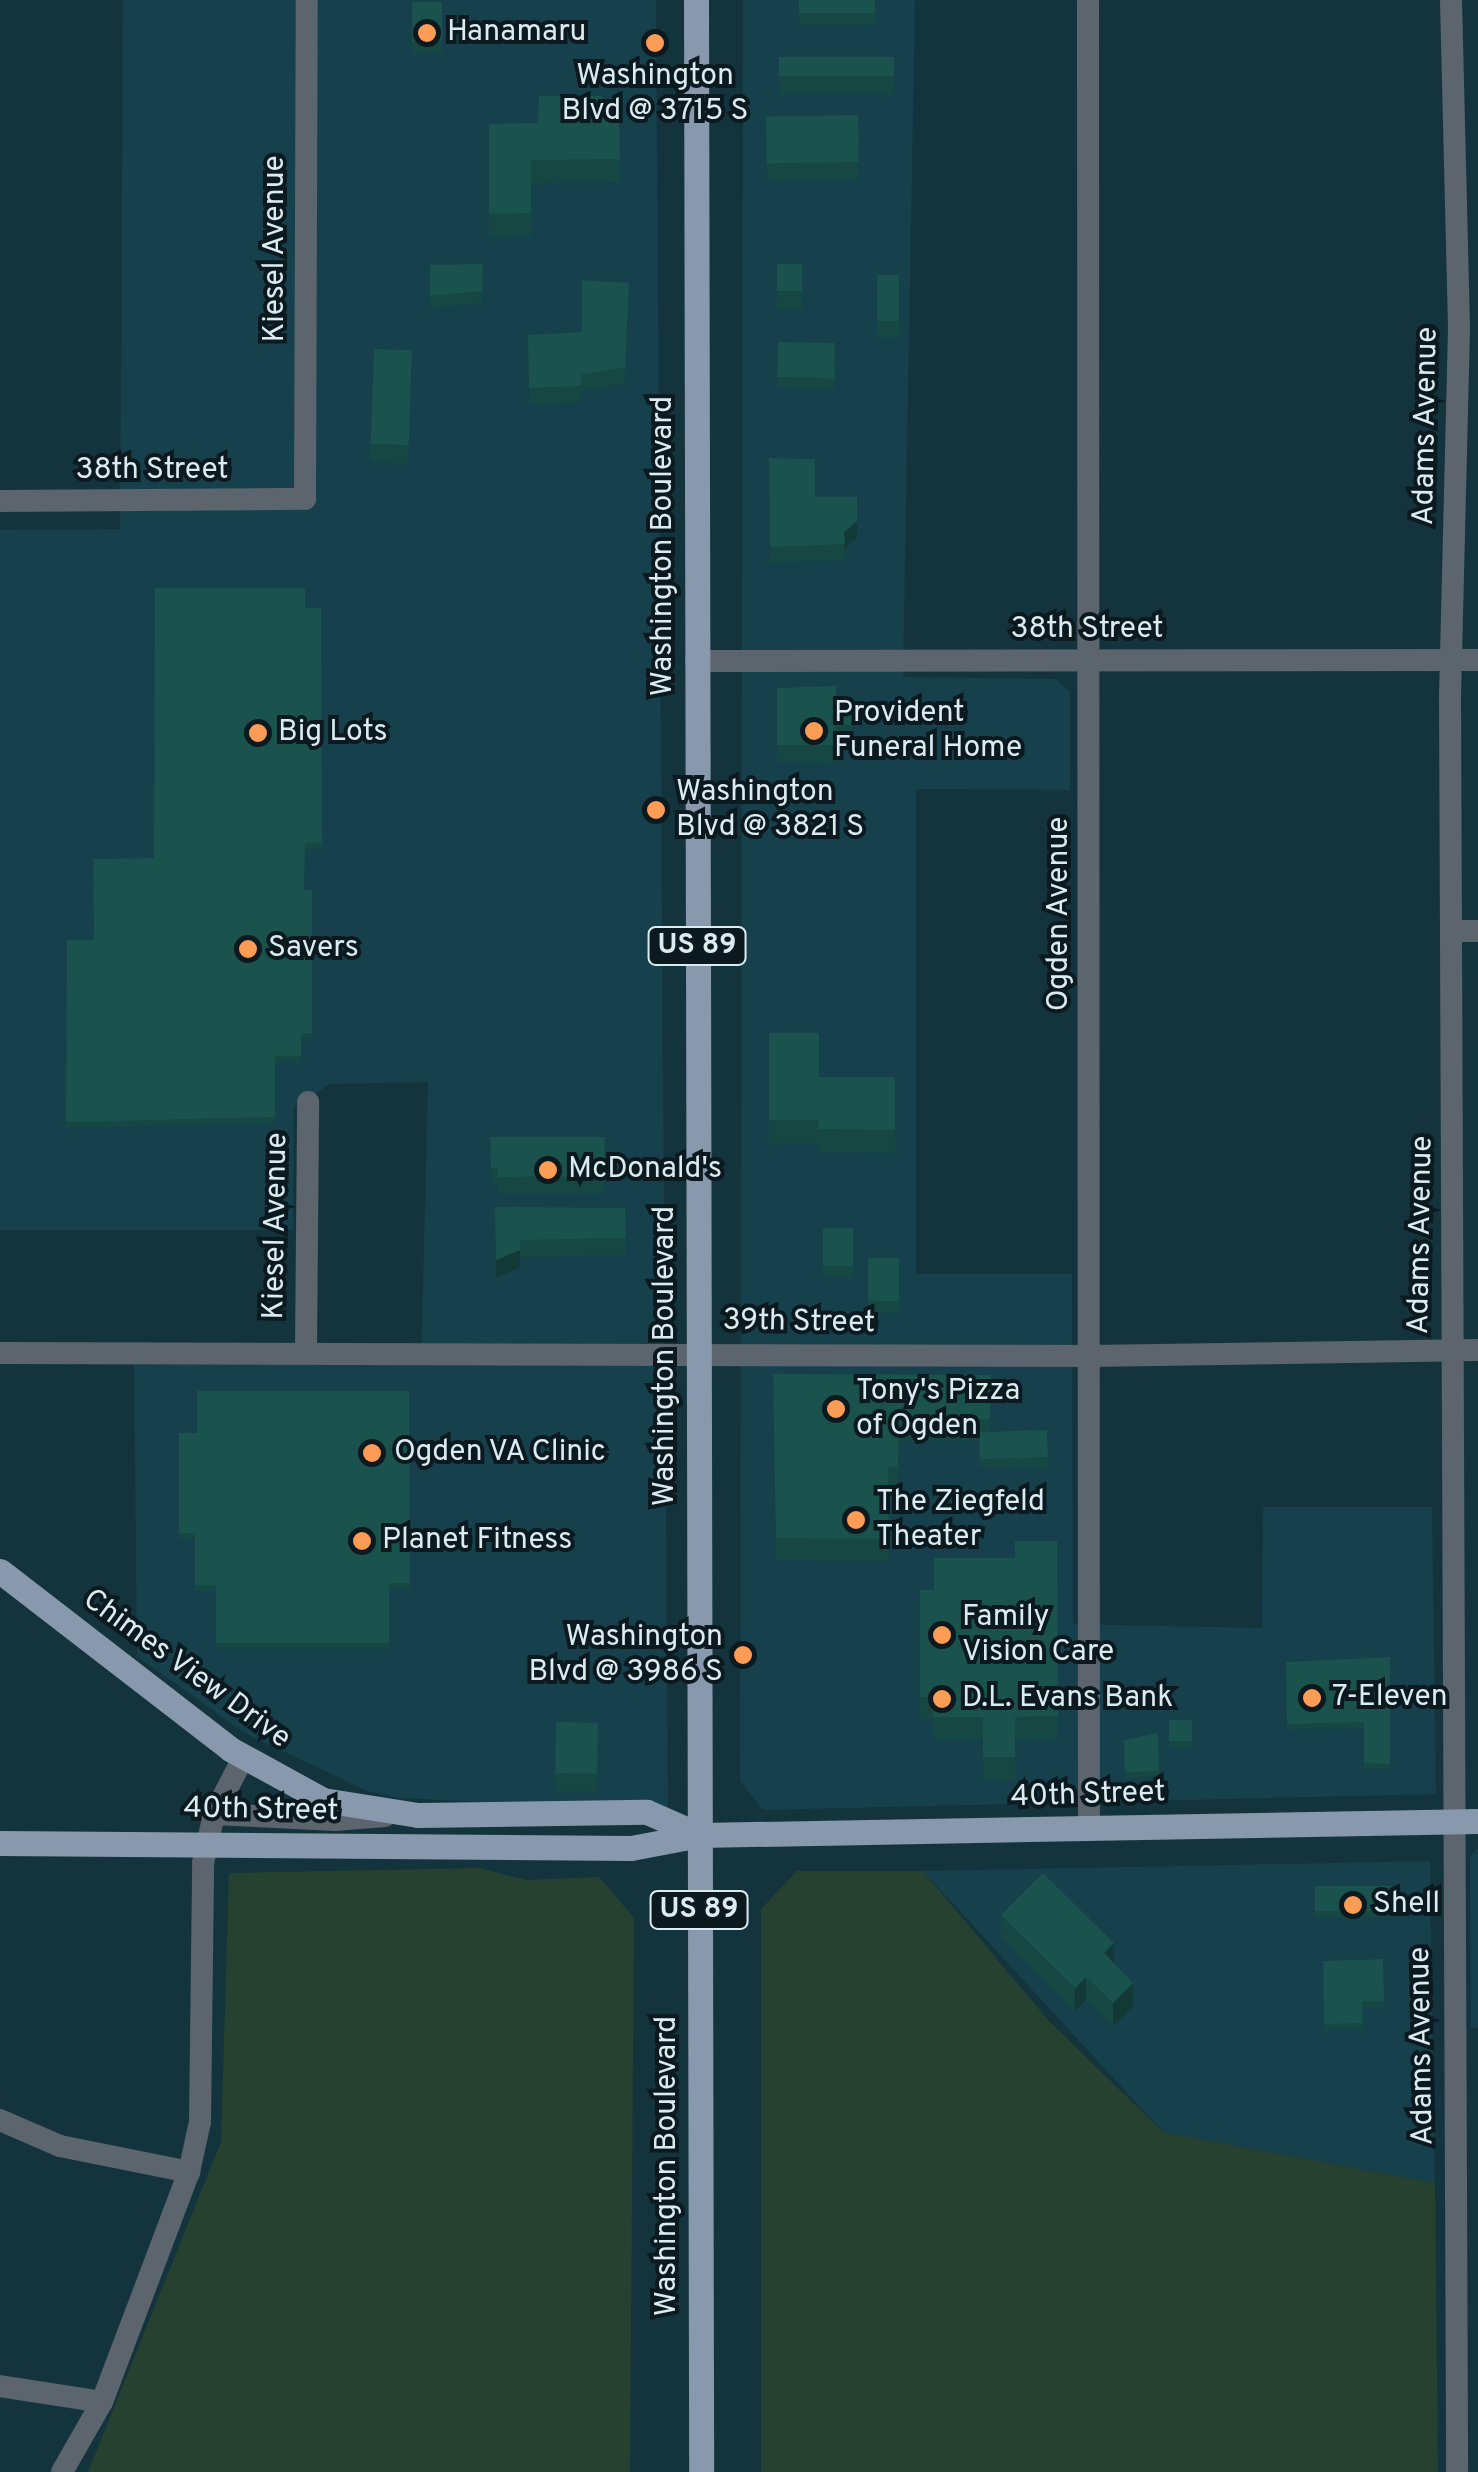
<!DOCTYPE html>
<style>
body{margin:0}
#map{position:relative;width:1478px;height:2472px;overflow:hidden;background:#13343d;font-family:Overpass,sans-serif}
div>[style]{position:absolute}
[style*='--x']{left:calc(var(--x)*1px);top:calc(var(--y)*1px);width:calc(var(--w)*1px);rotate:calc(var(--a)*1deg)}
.built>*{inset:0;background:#15404c}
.green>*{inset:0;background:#26412f}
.minor>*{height:22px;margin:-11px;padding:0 11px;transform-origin:11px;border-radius:11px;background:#5c646e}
.major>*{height:25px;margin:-12.5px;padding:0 12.5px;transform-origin:12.5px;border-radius:12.5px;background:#8898ad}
.wall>*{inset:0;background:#164742;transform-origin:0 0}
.shaded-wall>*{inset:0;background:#123936}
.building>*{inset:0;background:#1a524d;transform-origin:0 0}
.dots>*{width:28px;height:28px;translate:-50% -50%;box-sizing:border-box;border:5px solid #0c191e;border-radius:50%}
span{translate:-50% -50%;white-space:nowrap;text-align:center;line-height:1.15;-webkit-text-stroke:8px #0c191e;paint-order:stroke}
.shield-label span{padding:2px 8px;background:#0c191e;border:2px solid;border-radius:8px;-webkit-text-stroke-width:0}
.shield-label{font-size:28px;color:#daecf2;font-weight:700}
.poi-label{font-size:30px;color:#daecf2}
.left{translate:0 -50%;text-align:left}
.right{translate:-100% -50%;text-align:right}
.street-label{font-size:30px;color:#daecf2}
</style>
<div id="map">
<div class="built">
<div style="clip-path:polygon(123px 0,656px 0,668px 1811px,400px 1798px,367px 1791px,243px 1732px,137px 1656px,134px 1365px,421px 1364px,428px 1082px,330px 1084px,294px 1107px,293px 1230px,0 1230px,0 530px,120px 529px)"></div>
<div style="clip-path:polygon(743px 0,915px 0,903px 677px,1055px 679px,1070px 691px,1070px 790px,916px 789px,916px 1274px,1072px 1274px,1073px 1624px,1262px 1628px,1263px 1507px,1432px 1507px,1436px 1794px,763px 1810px,740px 1781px)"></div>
<div style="clip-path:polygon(1478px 1848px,1478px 2028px,1471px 2028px,1470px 1857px)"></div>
<div style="clip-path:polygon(1430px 1861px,1435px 2183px,1163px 2132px,923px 1871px)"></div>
</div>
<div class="green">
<div style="clip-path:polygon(479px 1868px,526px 1880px,599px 1877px,634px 1918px,630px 2472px,88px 2472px,221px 2142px,229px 1873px)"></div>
<div style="clip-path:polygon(797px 1871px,923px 1871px,1048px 2020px,1163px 2132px,1435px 2183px,1438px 2472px,761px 2472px,761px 1909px)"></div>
</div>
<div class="minor">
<div style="--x:1088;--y:0;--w:1827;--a:89.97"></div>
<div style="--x:1451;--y:0;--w:329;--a:88.6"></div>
<div style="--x:1459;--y:329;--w:363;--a:91.4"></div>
<div style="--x:1450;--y:692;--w:1780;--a:89.77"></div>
<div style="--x:0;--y:501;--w:305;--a:-0.4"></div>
<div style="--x:305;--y:499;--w:499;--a:-89.8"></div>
<div style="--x:696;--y:661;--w:782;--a:-0.07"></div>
<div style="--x:1452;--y:931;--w:26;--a:0"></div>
<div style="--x:306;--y:1350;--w:248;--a:-89.5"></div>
<div style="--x:0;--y:1353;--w:1091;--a:0.16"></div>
<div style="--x:1091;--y:1356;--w:387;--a:-0.9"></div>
<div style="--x:214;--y:1814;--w:121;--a:2.8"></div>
<div style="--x:335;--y:1820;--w:50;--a:-4.6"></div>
<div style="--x:0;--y:2120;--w:65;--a:23.4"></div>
<div style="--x:60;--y:2146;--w:132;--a:11.4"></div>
<div style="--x:0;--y:2386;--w:103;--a:8.9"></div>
<div style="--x:62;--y:2472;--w:81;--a:-60.3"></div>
<div style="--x:102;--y:2402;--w:246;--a:-69.3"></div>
<div style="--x:189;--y:2172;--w:51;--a:-77.6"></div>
<div style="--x:200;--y:2122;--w:259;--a:-89.3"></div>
<div style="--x:203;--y:1863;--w:50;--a:-77.3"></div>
<div style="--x:214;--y:1814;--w:63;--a:-62.6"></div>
</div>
<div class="major">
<div style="--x:696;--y:0;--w:2472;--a:89.88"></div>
<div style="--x:0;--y:1571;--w:291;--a:37.7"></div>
<div style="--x:230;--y:1749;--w:106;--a:28.7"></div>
<div style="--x:323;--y:1800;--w:96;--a:9"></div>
<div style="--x:418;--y:1815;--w:229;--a:-0.8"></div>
<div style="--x:647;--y:1812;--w:58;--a:23.5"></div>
<div style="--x:0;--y:1843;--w:631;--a:0.45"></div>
<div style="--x:631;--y:1848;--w:70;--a:-10.7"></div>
<div style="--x:700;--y:1835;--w:778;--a:-1.03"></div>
</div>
<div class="wall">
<div style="left:799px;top:0;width:76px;height:25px"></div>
<div style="left:412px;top:2px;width:30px;height:51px"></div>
<div style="left:779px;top:57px;width:115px;height:37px"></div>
<div style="left:858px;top:115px;width:64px;height:92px;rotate:89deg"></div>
<div style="clip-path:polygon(605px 121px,619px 122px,620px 182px,531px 183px,531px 236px,489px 237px,489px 124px)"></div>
<div style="clip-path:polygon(483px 264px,482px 303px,430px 308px,430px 265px)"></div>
<div style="left:777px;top:264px;width:25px;height:45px"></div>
<div style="left:877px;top:275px;width:22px;height:63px"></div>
<div style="clip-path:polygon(629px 283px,625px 383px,581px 391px,581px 402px,529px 404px,528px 335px,582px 332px)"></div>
<div style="left:778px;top:342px;width:57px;height:46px;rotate:1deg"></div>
<div style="left:374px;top:349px;width:38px;height:113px;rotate:2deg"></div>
<div style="clip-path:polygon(769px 458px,815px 497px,857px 537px,845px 548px,845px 560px,770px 563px)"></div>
<div style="clip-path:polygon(305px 608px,321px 608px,322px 848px,305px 849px,304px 890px,312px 890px,312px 1038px,301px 1039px,301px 1062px,275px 1062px,275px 1123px,66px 1128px,67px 940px,94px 940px,154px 858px)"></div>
<div style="clip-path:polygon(777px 688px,836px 701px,852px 702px,852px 742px,835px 742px,835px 763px,777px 762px)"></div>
<div style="clip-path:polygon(769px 1033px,819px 1077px,895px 1077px,895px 1153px,819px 1152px,818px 1143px,769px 1143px)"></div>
<div style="clip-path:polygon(490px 1137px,605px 1137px,604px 1194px,498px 1194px,498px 1185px,491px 1185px)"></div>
<div style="clip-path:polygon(495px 1207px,625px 1208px,626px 1255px,520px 1257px,520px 1267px,496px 1278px)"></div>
<div style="left:823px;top:1228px;width:30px;height:50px"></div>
<div style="left:868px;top:1258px;width:31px;height:55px"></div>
<div style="clip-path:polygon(773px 1374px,991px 1375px,990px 1431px,1047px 1430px,1048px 1469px,979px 1467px,979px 1441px,899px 1441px,898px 1489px,888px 1489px,889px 1561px,776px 1560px)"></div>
<div style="clip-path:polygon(409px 1391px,410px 1589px,389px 1589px,389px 1649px,216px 1649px,216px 1591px,195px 1591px,195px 1539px,179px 1539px,179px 1433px,197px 1433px)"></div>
<div style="clip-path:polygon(1057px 1541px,1058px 1739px,1015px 1739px,1015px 1779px,983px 1779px,983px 1739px,933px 1739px,933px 1719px,920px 1719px,920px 1590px,934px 1590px)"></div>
<div style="clip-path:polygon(1390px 1657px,1390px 1769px,1364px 1769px,1364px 1728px,1287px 1730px,1286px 1662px)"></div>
<div style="left:1169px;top:1720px;width:23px;height:27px"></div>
<div style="left:556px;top:1722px;width:42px;height:69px;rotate:1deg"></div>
<div style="clip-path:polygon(1158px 1733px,1159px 1777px,1125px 1778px,1124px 1740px)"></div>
<div style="left:1391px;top:1886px;width:31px;height:76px;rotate:90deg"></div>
<div style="clip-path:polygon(1001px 1915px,1114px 1964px,1133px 2006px,1113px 2027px,1086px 2000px,1075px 2011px,1001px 1938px)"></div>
<div style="clip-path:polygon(1383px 1959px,1384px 2007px,1362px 2007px,1363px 2029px,1324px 2030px,1323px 1961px)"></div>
</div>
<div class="shaded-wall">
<div style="clip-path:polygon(857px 521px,857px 537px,844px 548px,844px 532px)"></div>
<div style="clip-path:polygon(520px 1250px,520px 1267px,496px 1278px,496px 1260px)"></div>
<div style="clip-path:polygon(1114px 1943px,1114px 1966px,1104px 1953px)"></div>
<div style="clip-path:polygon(1086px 1977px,1086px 2000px,1075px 2011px,1075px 1988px)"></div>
<div style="clip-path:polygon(1133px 1983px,1133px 2006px,1113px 2027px,1113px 2003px)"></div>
</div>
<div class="building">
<div style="left:799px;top:0;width:76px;height:13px"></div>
<div style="left:412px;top:2px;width:30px;height:39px"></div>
<div style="left:779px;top:57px;width:115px;height:19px"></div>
<div style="clip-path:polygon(539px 96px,602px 96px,605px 121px,619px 122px,620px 159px,531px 160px,531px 213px,489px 214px,489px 124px,538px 123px)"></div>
<div style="left:858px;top:115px;width:47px;height:92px;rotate:89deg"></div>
<div style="clip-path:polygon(483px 264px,482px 291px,430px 296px,430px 265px)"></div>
<div style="left:777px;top:264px;width:25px;height:27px"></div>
<div style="left:877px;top:275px;width:22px;height:46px"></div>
<div style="clip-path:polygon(582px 280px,629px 283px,625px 367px,581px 375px,581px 386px,529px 388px,528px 335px,582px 332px)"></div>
<div style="left:778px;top:342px;width:57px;height:35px;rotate:1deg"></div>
<div style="left:374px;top:349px;width:38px;height:95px;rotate:2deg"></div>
<div style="clip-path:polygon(769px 458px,815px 459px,815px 497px,857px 497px,857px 521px,844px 532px,845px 544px,770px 547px)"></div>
<div style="clip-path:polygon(155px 588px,305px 588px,305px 608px,321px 608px,322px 842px,305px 843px,304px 890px,312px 890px,312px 1033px,301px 1033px,301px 1056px,275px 1056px,275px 1117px,66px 1122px,67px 940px,94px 940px,93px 859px,154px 858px)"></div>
<div style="clip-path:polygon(836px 686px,836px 701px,852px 702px,852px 725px,835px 725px,835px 745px,777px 745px,777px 688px)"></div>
<div style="clip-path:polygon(769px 1033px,819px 1033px,819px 1077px,895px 1077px,895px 1130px,819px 1129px,818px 1120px,769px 1120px)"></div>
<div style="clip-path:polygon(490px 1137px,605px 1137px,604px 1176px,498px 1177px,498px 1168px,491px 1168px)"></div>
<div style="clip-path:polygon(495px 1207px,625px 1208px,626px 1238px,520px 1240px,520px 1250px,496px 1260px)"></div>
<div style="left:823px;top:1228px;width:30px;height:38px"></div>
<div style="left:868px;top:1258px;width:31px;height:43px"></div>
<div style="clip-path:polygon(773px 1374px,991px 1375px,990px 1419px,899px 1419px,898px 1466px,888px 1467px,889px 1539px,776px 1538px)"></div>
<div style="clip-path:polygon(197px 1391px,409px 1391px,410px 1583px,389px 1583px,389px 1643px,216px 1643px,216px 1585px,195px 1585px,195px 1533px,179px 1533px,179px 1433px,197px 1433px)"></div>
<div style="left:1047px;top:1430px;width:27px;height:68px;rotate:88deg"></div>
<div style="clip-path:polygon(1015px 1541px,1057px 1541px,1058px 1716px,1015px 1717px,1015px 1757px,983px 1757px,983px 1717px,933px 1717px,933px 1697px,920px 1697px,920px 1590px,934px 1590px,934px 1558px,1015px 1558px)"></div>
<div style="clip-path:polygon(1390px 1657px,1390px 1764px,1364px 1763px,1364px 1722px,1287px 1724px,1286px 1662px)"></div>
<div style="left:1169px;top:1720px;width:23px;height:21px"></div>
<div style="left:556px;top:1722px;width:42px;height:51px;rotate:1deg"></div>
<div style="clip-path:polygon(1158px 1733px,1159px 1771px,1125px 1772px,1124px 1740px)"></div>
<div style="clip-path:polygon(1043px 1873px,1114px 1943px,1104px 1953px,1133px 1983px,1113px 2003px,1086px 1977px,1075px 1988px,1001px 1915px)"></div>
<div style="left:1391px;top:1886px;width:25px;height:76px;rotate:90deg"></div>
<div style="clip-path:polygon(1383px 1959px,1384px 2001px,1362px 2001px,1363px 2023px,1324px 2024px,1323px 1961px)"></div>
</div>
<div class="dots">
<div style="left:427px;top:33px;background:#fd9c55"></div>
<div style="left:655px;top:43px;background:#fd9c55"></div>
<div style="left:814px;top:731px;background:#fd9c55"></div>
<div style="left:258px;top:733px;background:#fd9c55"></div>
<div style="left:656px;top:810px;background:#fd9c55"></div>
<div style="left:248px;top:949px;background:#fd9c55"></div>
<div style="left:548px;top:1170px;background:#fd9c55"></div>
<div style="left:836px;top:1409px;background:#fd9c55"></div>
<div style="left:372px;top:1453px;background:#fd9c55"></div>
<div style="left:856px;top:1520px;background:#fd9c55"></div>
<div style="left:362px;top:1541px;background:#fd9c55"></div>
<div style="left:942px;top:1635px;background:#fd9c55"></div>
<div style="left:743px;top:1655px;background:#fd9c55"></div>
<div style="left:1312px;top:1698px;background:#fd9c55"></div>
<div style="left:942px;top:1699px;background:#fd9c55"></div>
<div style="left:1353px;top:1905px;background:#fd9c55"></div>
</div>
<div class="shield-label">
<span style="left:697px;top:946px">US 89</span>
<span style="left:699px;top:1910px">US 89</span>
</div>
<div class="poi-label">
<span class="left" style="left:447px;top:33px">Hanamaru</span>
<span style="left:655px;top:94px">Washington<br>Blvd @ 3715 S</span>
<span class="left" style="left:834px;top:731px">Provident<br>Funeral Home</span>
<span class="left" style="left:278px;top:733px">Big Lots</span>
<span class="left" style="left:676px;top:810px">Washington<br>Blvd @ 3821 S</span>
<span class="left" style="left:268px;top:949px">Savers</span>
<span class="left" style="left:568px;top:1170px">McDonald's</span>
<span class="left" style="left:856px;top:1409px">Tony's Pizza<br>of Ogden</span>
<span class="left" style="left:394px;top:1453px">Ogden VA Clinic</span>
<span class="left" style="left:876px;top:1520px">The Ziegfeld<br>Theater</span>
<span class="left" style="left:382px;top:1541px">Planet Fitness</span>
<span class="left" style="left:962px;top:1635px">Family<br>Vision Care</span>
<span class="right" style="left:723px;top:1655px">Washington<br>Blvd @ 3986 S</span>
<span class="left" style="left:1332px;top:1698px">7-Eleven</span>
<span class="left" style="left:962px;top:1699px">D.L. Evans Bank</span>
<span class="left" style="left:1373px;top:1905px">Shell</span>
</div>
<div class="street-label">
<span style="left:276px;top:249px;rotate:-90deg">Kiesel Avenue</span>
<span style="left:1427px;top:426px;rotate:-89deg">Adams Avenue</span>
<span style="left:152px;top:471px">38th Street</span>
<span style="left:664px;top:546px;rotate:-90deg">Washington Boulevard</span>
<span style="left:1087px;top:630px">38th Street</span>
<span style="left:1060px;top:914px;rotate:-90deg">Ogden Avenue</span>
<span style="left:277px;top:1226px;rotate:-89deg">Kiesel Avenue</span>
<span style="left:1422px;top:1235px;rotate:-89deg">Adams Avenue</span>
<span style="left:799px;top:1323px;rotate:1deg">39th Street</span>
<span style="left:666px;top:1356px;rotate:-90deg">Washington Boulevard</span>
<span style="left:186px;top:1670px;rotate:36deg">Chimes View Drive</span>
<span style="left:1088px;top:1796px;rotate:-2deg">40th Street</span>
<span style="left:261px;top:1811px;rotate:1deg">40th Street</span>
<span style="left:1423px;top:2046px;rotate:-91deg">Adams Avenue</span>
<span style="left:668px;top:2166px;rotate:-90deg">Washington Boulevard</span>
</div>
</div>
